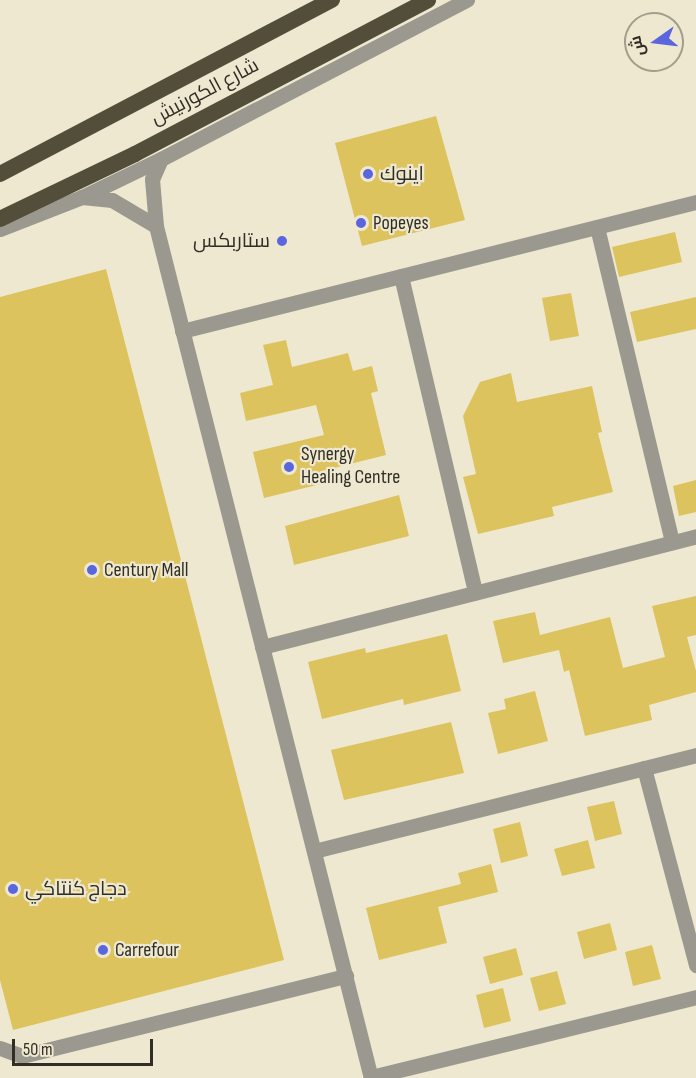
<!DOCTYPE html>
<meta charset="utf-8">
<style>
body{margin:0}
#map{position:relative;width:696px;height:1078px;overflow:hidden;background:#eee8d0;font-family:"Sofia Sans Condensed",Cairo,sans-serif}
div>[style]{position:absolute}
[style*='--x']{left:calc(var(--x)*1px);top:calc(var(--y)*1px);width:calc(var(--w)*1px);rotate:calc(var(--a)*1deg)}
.building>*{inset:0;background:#ddc35d}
.minor>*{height:15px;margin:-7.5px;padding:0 7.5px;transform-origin:7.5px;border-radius:7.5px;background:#9b998f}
.tertiary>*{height:15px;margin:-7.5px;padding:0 7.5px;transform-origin:7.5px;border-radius:7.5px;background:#9b998f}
.trunk>*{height:16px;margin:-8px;padding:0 8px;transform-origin:8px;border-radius:8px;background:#524e3a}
.dots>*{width:16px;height:16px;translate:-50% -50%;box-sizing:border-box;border:3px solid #eee8d0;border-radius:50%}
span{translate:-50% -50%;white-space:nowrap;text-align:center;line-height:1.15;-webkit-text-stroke:4.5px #eee8d0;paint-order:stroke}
.street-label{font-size:20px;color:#302e25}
.poi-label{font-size:20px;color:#302e25}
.left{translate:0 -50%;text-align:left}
.right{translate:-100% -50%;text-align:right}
.north{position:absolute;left:624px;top:12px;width:60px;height:60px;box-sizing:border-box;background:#eee8d0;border:2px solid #a29e8c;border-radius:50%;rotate:256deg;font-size:16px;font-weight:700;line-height:24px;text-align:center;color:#302e25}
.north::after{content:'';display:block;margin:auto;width:21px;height:27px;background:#5a66dd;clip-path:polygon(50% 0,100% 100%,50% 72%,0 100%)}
.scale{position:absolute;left:12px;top:1039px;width:141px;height:27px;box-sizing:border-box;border:3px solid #302e25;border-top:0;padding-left:8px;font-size:18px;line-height:21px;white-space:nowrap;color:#302e25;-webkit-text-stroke:4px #eee8d0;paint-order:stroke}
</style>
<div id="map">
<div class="building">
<div style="clip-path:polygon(436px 116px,465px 220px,362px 246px,335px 143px)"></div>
<div style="clip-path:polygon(675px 232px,682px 262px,619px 277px,612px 247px)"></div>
<div style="clip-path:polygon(106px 269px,284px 960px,13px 1030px,0 980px,0 297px)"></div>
<div style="clip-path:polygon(571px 293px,579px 336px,550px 341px,542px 298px)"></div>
<div style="clip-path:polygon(696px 297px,696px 329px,637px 342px,630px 312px)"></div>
<div style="clip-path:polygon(286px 340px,292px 367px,348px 353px,353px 371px,372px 366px,378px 391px,371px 393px,386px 455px,322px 471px,325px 483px,264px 498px,253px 452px,324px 435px,316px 405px,246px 421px,240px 393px,273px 385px,263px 345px)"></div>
<div style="clip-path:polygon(511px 373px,517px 402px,592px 386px,602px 432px,598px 433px,613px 492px,552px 507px,554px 516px,478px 534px,463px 477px,476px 474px,463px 416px,480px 382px)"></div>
<div style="clip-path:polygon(696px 480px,696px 512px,679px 516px,673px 486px)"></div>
<div style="clip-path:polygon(399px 495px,409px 536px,294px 565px,285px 526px)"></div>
<div style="clip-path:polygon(696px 596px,696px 635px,687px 637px,696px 671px,696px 692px,649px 705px,652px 720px,585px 736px,569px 670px,564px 672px,559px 650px,503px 663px,493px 621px,535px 612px,540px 635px,610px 617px,623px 668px,665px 657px,652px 606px)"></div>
<div style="clip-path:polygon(447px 634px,461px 691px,404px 705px,403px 699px,322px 719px,308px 662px,365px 648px,366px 653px)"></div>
<div style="clip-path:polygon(535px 691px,548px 741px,498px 754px,488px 713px,506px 709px,504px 699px)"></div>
<div style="clip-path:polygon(451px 722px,464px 773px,344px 800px,331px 750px)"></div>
<div style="clip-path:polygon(614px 801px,622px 834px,595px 841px,587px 807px)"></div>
<div style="clip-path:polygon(520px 822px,528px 856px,501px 863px,493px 829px)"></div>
<div style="clip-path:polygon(588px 840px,595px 868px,562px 876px,554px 849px)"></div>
<div style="clip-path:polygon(491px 864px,498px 892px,438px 907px,447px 943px,379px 960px,366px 908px,461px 884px,458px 873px)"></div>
<div style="clip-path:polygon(610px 923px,617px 950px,584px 959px,577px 932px)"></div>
<div style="clip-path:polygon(652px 945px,661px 979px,633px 986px,625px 952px)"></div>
<div style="clip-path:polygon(516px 948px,523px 975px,490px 984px,483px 957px)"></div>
<div style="clip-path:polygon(557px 971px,566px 1004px,539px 1011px,530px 978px)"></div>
<div style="clip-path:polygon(503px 988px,511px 1021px,484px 1028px,476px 995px)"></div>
</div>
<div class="minor">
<div style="--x:597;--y:227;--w:324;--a:76.6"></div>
<div style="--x:0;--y:229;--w:88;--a:-21.3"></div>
<div style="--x:82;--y:197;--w:88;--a:-25.7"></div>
<div style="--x:161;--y:159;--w:345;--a:-27.5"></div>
<div style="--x:401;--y:276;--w:325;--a:76.8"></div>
<div style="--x:182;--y:331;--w:530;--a:-14.09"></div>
<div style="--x:262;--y:647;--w:448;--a:-14.3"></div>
<div style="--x:644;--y:768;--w:204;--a:75.2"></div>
<div style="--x:314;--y:851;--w:394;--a:-14.1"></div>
<div style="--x:0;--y:1048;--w:23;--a:20"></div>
<div style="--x:22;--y:1056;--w:334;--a:-13.9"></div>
<div style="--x:371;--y:1077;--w:335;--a:-13.8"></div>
</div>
<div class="tertiary">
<div style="--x:161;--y:159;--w:22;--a:114"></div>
<div style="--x:152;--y:179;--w:47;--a:85.1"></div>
<div style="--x:156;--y:226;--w:879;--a:75.84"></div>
<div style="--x:82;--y:197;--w:30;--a:6"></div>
<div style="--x:112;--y:200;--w:51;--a:30.6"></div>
</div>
<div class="trunk">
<div style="--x:0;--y:174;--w:375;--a:-27.7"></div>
<div style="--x:0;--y:219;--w:150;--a:-25.7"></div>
<div style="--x:135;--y:154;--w:331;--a:-27.7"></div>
</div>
<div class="dots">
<div style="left:368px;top:174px;background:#5a66dd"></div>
<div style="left:361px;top:223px;background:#5a66dd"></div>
<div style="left:282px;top:241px;background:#5a66dd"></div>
<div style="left:289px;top:467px;background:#5a66dd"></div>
<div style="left:92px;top:570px;background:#5a66dd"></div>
<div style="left:13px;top:889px;background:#5a66dd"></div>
<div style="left:103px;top:950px;background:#5a66dd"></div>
</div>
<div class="street-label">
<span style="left:205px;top:92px;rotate:-28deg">شارع الكورنيش</span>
</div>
<div class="poi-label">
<span class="left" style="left:380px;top:174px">اينوك</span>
<span class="left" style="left:373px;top:223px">Popeyes</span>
<span class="right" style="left:270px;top:241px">ستاربكس</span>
<span class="left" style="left:301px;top:466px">Synergy<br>Healing Centre</span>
<span class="left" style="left:104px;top:570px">Century Mall</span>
<span class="left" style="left:25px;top:889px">دجاج كنتاكي</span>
<span class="left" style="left:115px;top:950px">Carrefour</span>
</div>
<div class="north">ش</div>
<div class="scale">50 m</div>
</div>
